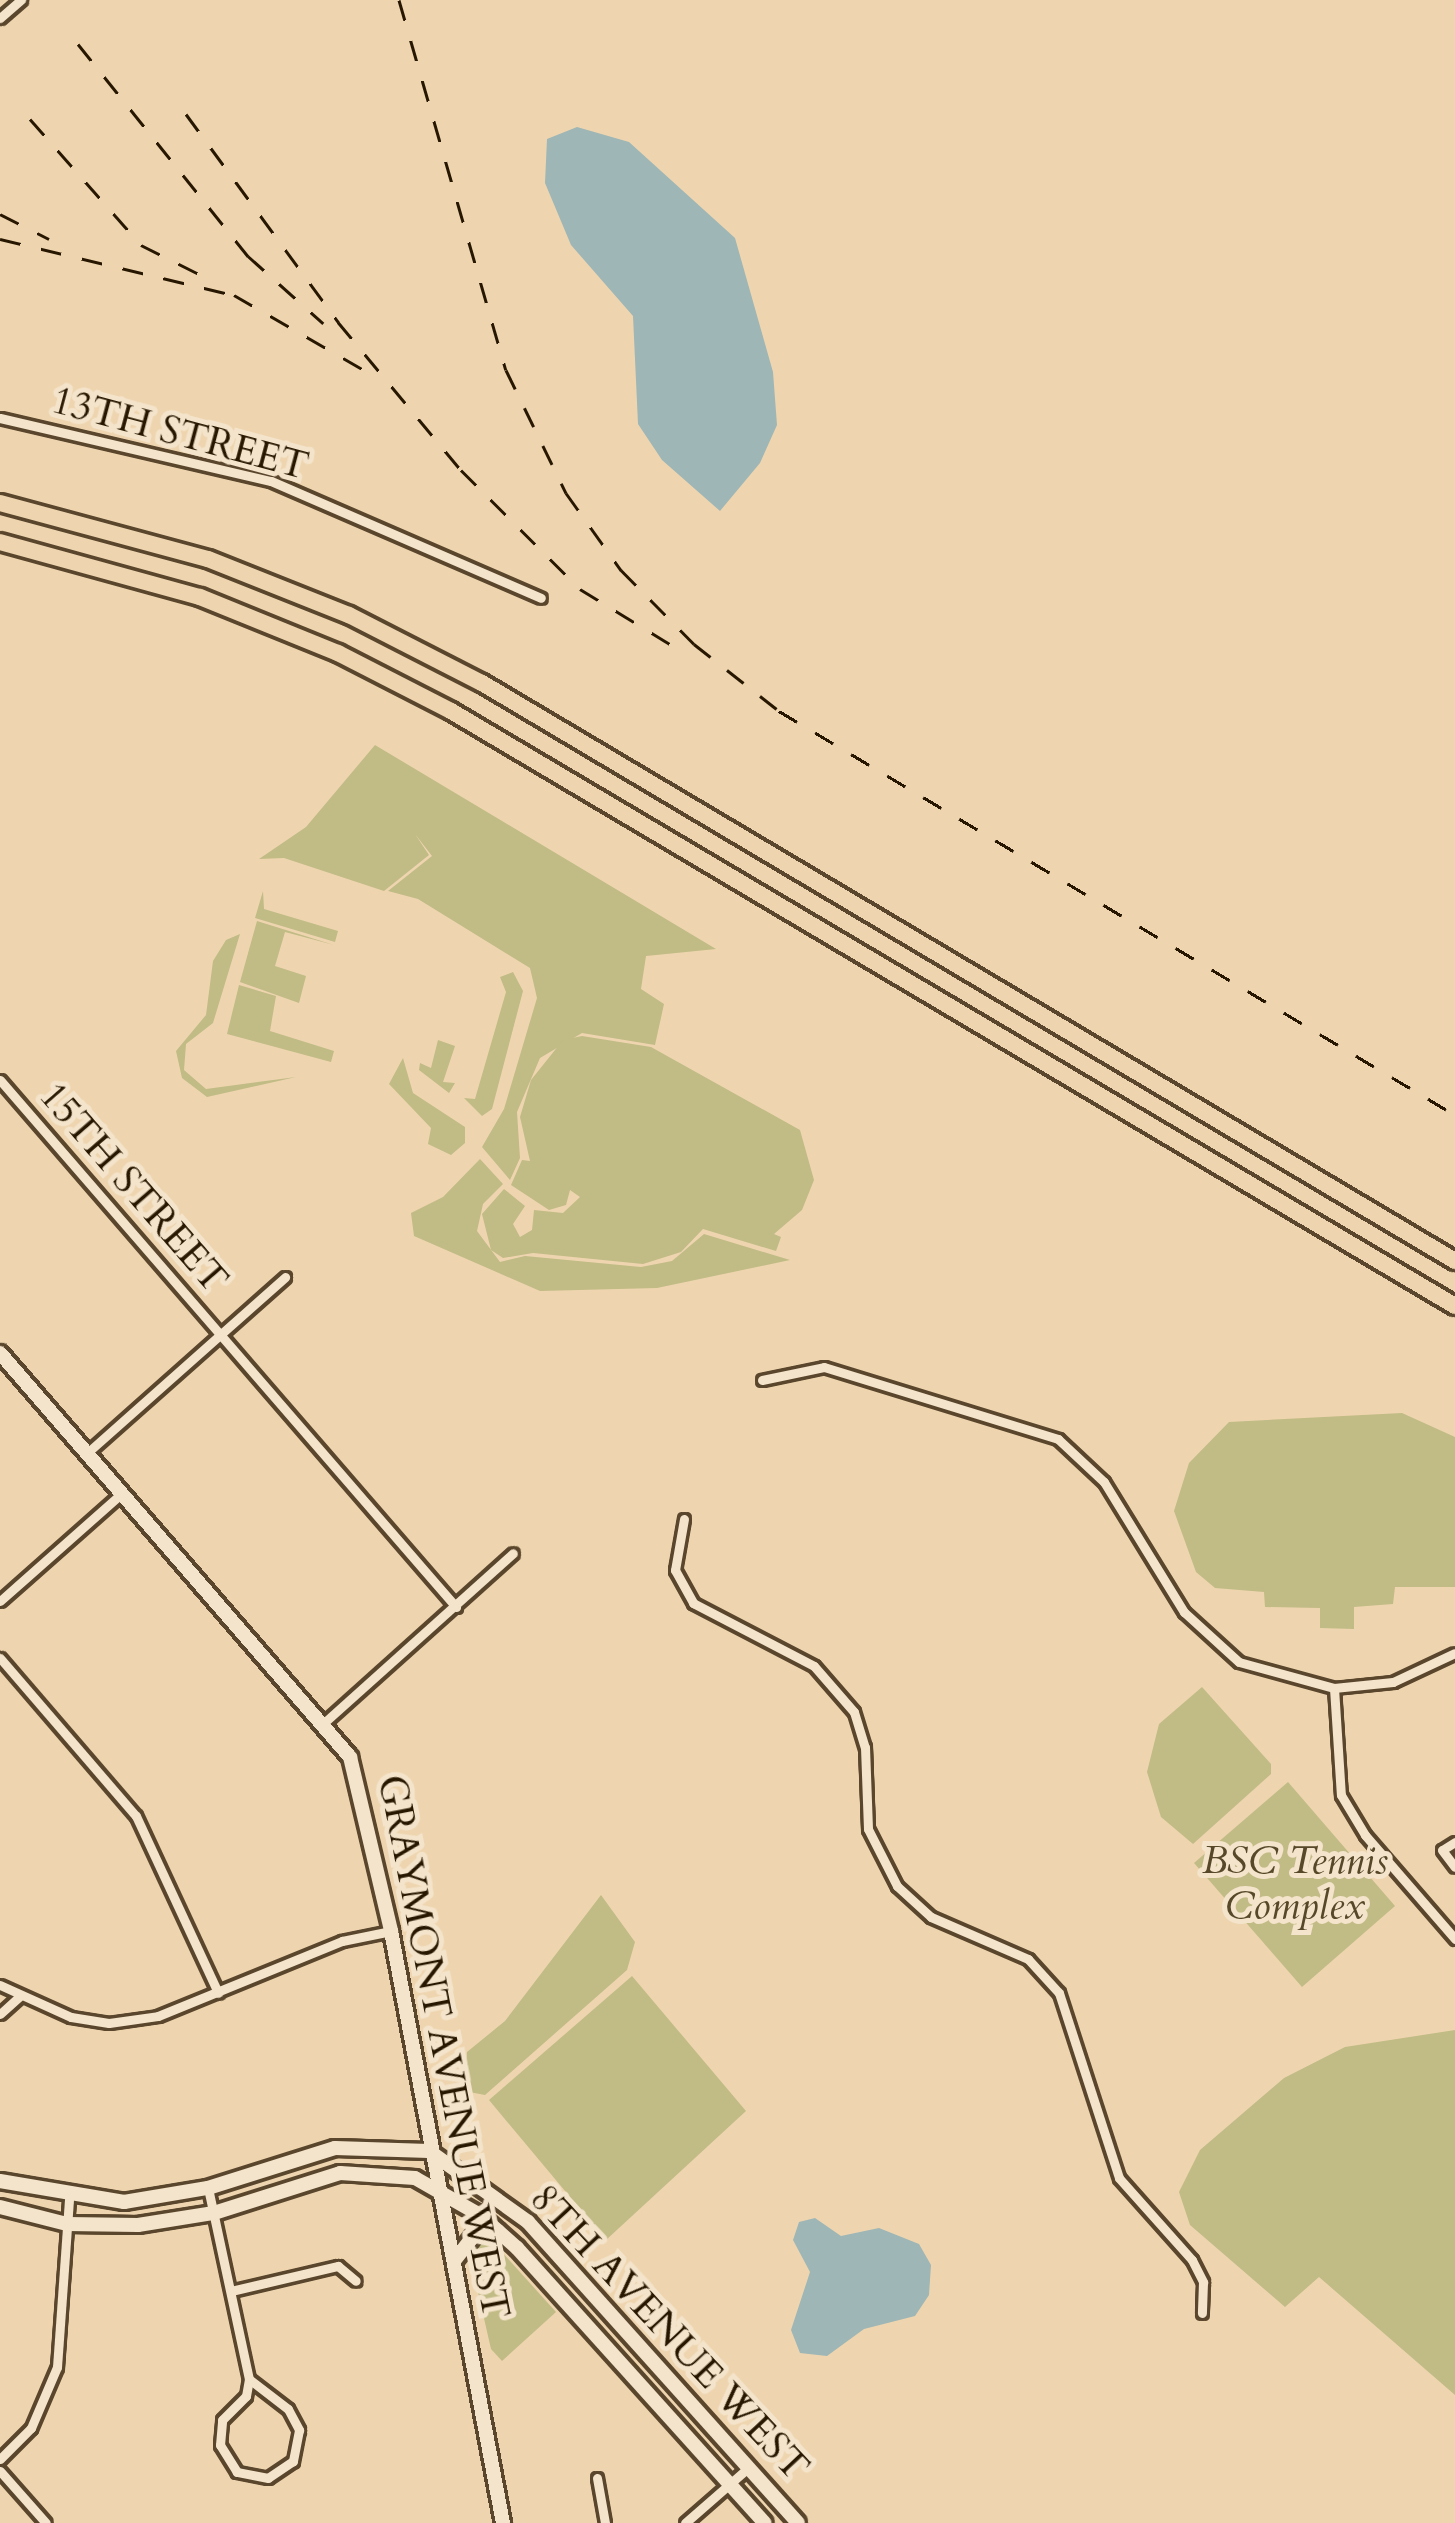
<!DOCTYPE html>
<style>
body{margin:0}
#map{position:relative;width:1455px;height:2523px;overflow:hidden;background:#eed5af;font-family:Cardo,serif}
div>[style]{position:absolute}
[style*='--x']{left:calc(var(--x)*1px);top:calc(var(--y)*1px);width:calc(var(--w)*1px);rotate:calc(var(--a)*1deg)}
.green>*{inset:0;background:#c1bb85}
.water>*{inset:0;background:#9eb6b5}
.roads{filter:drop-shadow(3px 0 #5a462c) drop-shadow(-3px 0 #5a462c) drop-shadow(0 3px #5a462c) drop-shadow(0 -3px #5a462c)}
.street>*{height:9px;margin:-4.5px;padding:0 4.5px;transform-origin:4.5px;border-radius:4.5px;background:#f4e4cb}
.secondary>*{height:14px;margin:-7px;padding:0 7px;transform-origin:7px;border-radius:7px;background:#f4e4cb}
.highway>*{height:16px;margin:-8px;padding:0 8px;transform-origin:8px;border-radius:8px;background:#eed5af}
.rail>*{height:3px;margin-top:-1.5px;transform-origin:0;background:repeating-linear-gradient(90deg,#281700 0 21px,transparent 0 42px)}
span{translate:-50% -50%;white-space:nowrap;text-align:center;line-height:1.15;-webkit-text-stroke:10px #f4e4cb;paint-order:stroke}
.street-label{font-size:39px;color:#281700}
.park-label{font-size:39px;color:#564828;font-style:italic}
</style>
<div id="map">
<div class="green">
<div style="clip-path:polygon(375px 745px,716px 949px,646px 956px,641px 989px,664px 1004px,655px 1045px,582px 1033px,540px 1058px,517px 1112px,520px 1158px,510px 1180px,482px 1147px,504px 1109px,537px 998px,530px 968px,418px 899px,388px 891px,432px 856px,415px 834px,429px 855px,384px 891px,284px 858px,259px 859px,306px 827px)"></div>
<div style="clip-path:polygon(263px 891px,264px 909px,338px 931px,335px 942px,255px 918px)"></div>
<div style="clip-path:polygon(257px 921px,334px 945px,285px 932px,275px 966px,306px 976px,299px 1003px,240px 982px)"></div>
<div style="clip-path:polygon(240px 934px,213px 1023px,186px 1044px,184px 1070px,206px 1089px,296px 1077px,207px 1097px,182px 1078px,176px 1051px,206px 1015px,213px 961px,226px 940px)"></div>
<div style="clip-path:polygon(513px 972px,523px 991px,492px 1109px,482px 1116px,464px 1098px,475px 1099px,506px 992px,500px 977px)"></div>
<div style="clip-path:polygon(239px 985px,276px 996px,270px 1031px,334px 1051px,331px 1062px,227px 1034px)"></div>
<div style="clip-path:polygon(582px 1036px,651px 1047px,800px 1130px,814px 1180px,802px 1210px,774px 1234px,781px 1237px,776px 1251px,703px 1229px,681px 1252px,643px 1264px,533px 1253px,503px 1258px,491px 1250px,482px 1214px,504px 1189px,525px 1206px,513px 1224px,520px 1237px,532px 1230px,534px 1210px,563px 1213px,580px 1197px,570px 1190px,566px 1205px,549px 1210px,511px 1185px,522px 1160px,530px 1161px,520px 1117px,531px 1080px,563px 1040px)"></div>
<div style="clip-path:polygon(438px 1040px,455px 1046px,443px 1082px,455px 1083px,449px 1093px,419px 1070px,420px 1063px,431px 1068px)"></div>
<div style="clip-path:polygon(403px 1058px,413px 1093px,465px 1127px,465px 1143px,451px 1155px,428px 1144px,431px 1128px,389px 1084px)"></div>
<div style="clip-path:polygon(480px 1159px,503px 1184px,483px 1204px,477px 1231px,500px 1262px,525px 1256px,641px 1267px,672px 1261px,704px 1234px,790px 1260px,657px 1288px,540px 1291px,414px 1236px,411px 1213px,443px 1197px)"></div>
<div style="clip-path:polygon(1402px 1413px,1455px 1437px,1455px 1587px,1395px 1587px,1393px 1604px,1354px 1607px,1354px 1629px,1320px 1628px,1320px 1608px,1265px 1607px,1264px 1592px,1215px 1588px,1196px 1572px,1174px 1511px,1189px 1463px,1229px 1422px)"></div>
<div style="clip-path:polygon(1202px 1687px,1271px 1764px,1271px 1774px,1193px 1844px,1161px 1817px,1147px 1772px,1159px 1724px)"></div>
<div style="clip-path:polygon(1288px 1782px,1395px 1906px,1302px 1987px,1194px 1863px)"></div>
<div style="clip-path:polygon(601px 1895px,635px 1942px,627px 1970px,485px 2095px,464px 2091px,467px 2052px,505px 2021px)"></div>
<div style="clip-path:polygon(632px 1976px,746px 2111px,606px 2240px,489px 2100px)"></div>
<div style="clip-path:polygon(1455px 2030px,1455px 2395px,1319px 2277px,1285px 2307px,1190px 2225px,1179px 2192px,1200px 2150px,1284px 2078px,1345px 2047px)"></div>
<div style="clip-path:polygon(491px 2240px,556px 2312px,502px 2361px,491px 2349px,470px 2257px,475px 2244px)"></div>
</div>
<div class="water">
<div style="clip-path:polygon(577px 127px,629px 142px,735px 238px,773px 372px,777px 425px,760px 463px,720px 511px,662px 460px,638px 424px,633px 316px,571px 245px,545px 183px,547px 139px)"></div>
<div style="clip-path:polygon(815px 2218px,841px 2236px,879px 2228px,919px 2244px,931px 2265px,929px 2295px,915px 2316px,864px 2329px,827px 2356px,800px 2353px,791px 2330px,810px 2272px,793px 2240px,799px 2222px)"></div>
</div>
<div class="roads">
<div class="street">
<div style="--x:0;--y:18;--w:28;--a:-41"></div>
<div style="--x:0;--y:418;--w:278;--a:13.1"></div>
<div style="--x:271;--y:481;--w:294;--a:23.4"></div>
<div style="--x:0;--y:1080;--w:697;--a:49.13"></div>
<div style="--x:762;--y:1380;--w:63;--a:-11.8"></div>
<div style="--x:824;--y:1367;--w:245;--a:17.1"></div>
<div style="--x:1058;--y:1439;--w:63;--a:43.1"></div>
<div style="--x:1104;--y:1482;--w:153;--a:58.4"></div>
<div style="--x:1184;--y:1612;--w:74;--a:42.3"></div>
<div style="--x:1239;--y:1662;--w:98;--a:15.3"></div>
<div style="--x:1334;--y:1688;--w:59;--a:-5.8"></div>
<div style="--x:1393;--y:1682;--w:68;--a:-25.1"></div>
<div style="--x:87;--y:1453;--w:265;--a:-41.6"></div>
<div style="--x:684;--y:1519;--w:52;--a:100"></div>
<div style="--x:675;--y:1570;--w:38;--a:61"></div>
<div style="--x:693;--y:1603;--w:136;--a:27.5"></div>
<div style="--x:814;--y:1666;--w:61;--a:49"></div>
<div style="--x:854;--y:1712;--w:37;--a:73"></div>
<div style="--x:865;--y:1747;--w:82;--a:87.9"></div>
<div style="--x:868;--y:1829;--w:64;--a:63"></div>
<div style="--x:897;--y:1886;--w:46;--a:42.4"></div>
<div style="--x:931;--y:1917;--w:106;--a:23.4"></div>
<div style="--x:1028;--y:1959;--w:46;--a:47.6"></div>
<div style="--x:1059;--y:1993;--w:194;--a:72"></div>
<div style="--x:1119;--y:2178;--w:110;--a:48.3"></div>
<div style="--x:1192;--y:2260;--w:25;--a:63"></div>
<div style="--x:1203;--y:2282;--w:31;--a:92"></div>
<div style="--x:0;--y:1601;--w:162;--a:-41.5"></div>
<div style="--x:0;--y:1658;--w:208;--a:49.3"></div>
<div style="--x:136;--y:1816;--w:195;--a:65.1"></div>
<div style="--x:1334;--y:1688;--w:107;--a:86.3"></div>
<div style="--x:1341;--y:1795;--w:47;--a:59"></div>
<div style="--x:1365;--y:1835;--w:138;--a:49.1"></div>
<div style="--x:326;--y:1721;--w:251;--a:-41.9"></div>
<div style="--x:1455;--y:1842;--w:15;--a:148"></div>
<div style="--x:1442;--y:1850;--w:21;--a:53"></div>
<div style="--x:0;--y:1985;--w:78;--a:24.3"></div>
<div style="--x:71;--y:2017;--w:38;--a:9"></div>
<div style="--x:109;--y:2023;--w:49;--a:-8.1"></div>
<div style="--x:158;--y:2016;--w:199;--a:-22.2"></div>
<div style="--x:342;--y:1941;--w:50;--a:-11.5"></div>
<div style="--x:0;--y:2014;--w:27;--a:-42"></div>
<div style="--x:208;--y:2188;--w:195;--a:77.9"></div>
<div style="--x:231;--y:2291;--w:110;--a:-13.2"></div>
<div style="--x:338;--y:2266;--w:23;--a:40"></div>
<div style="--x:249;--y:2379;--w:49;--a:37.6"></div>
<div style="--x:288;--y:2409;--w:24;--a:62"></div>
<div style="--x:299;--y:2430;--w:32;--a:101"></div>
<div style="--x:293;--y:2461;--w:30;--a:146"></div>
<div style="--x:268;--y:2478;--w:32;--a:-169"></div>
<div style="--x:237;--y:2472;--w:32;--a:-122"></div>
<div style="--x:220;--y:2445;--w:25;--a:-85"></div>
<div style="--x:222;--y:2420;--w:34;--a:-45"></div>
<div style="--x:246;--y:2396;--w:17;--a:-80"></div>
<div style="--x:0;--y:2459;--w:44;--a:-45"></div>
<div style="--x:31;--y:2428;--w:66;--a:-66.9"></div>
<div style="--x:57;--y:2367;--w:169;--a:-85.9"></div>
<div style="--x:0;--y:2471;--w:69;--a:48.5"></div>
<div style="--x:597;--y:2478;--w:46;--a:79.9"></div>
<div style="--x:685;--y:2523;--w:85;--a:-41.2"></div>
</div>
<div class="secondary">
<div style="--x:0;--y:1353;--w:535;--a:49.1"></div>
<div style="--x:350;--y:1757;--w:179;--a:76.7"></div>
<div style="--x:391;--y:1931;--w:603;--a:79.29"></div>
<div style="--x:0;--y:2181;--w:126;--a:9.6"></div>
<div style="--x:124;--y:2202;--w:85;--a:-9.5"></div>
<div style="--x:208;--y:2188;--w:133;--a:-17.5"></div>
<div style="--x:335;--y:2148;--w:94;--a:1.8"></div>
<div style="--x:429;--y:2151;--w:122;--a:35.6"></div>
<div style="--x:528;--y:2222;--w:404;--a:48.1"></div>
<div style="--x:0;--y:2207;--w:69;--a:14.2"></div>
<div style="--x:67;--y:2224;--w:71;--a:0.8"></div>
<div style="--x:138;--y:2225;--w:77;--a:-9"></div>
<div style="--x:214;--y:2213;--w:132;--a:-17.6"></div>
<div style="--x:340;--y:2173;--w:75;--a:3.8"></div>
<div style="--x:415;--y:2178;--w:75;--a:29.6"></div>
<div style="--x:480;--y:2215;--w:50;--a:41.7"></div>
<div style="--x:517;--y:2248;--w:370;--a:48"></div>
<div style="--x:454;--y:2261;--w:37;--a:-52"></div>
<div style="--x:477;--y:2232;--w:21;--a:-3"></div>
</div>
<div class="highway">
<div style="--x:0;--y:503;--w:215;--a:15.1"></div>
<div style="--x:208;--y:559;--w:152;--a:21.7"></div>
<div style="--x:349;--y:615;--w:149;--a:27.1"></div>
<div style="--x:482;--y:683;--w:1132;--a:30.71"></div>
<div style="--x:0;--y:542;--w:207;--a:15.4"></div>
<div style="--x:200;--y:597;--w:149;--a:22.1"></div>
<div style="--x:338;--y:653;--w:127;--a:27.2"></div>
<div style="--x:451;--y:711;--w:1167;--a:30.65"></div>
</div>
</div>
<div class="rail">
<div style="--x:399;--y:0;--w:385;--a:73.9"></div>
<div style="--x:506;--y:370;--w:137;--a:64"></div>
<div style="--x:566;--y:493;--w:95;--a:54.5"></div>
<div style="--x:621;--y:570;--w:104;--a:45.4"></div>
<div style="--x:694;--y:644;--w:108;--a:38.2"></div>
<div style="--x:779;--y:711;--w:788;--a:30.86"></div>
<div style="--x:78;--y:44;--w:272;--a:51.3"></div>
<div style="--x:248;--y:256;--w:101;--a:41.8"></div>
<div style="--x:186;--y:114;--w:258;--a:53.8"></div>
<div style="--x:338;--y:322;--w:192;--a:50.3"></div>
<div style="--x:461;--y:470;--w:168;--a:45"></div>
<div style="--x:580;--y:589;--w:124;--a:31.5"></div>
<div style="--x:30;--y:119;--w:168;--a:48.6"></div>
<div style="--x:141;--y:245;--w:67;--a:26.6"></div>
<div style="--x:0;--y:214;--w:55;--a:27"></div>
<div style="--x:0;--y:239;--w:241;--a:13.5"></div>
<div style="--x:234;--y:295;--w:150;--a:30"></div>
</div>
<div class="street-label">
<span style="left:180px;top:434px;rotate:15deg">13TH STREET</span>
<span style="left:133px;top:1188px;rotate:49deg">15TH STREET</span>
<span style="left:443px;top:2047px;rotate:79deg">GRAYMONT AVENUE WEST</span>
<span style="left:669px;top:2333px;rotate:47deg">8TH AVENUE WEST</span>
</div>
<div class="park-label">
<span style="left:1295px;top:1884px">BSC Tennis<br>Complex</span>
</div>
</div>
